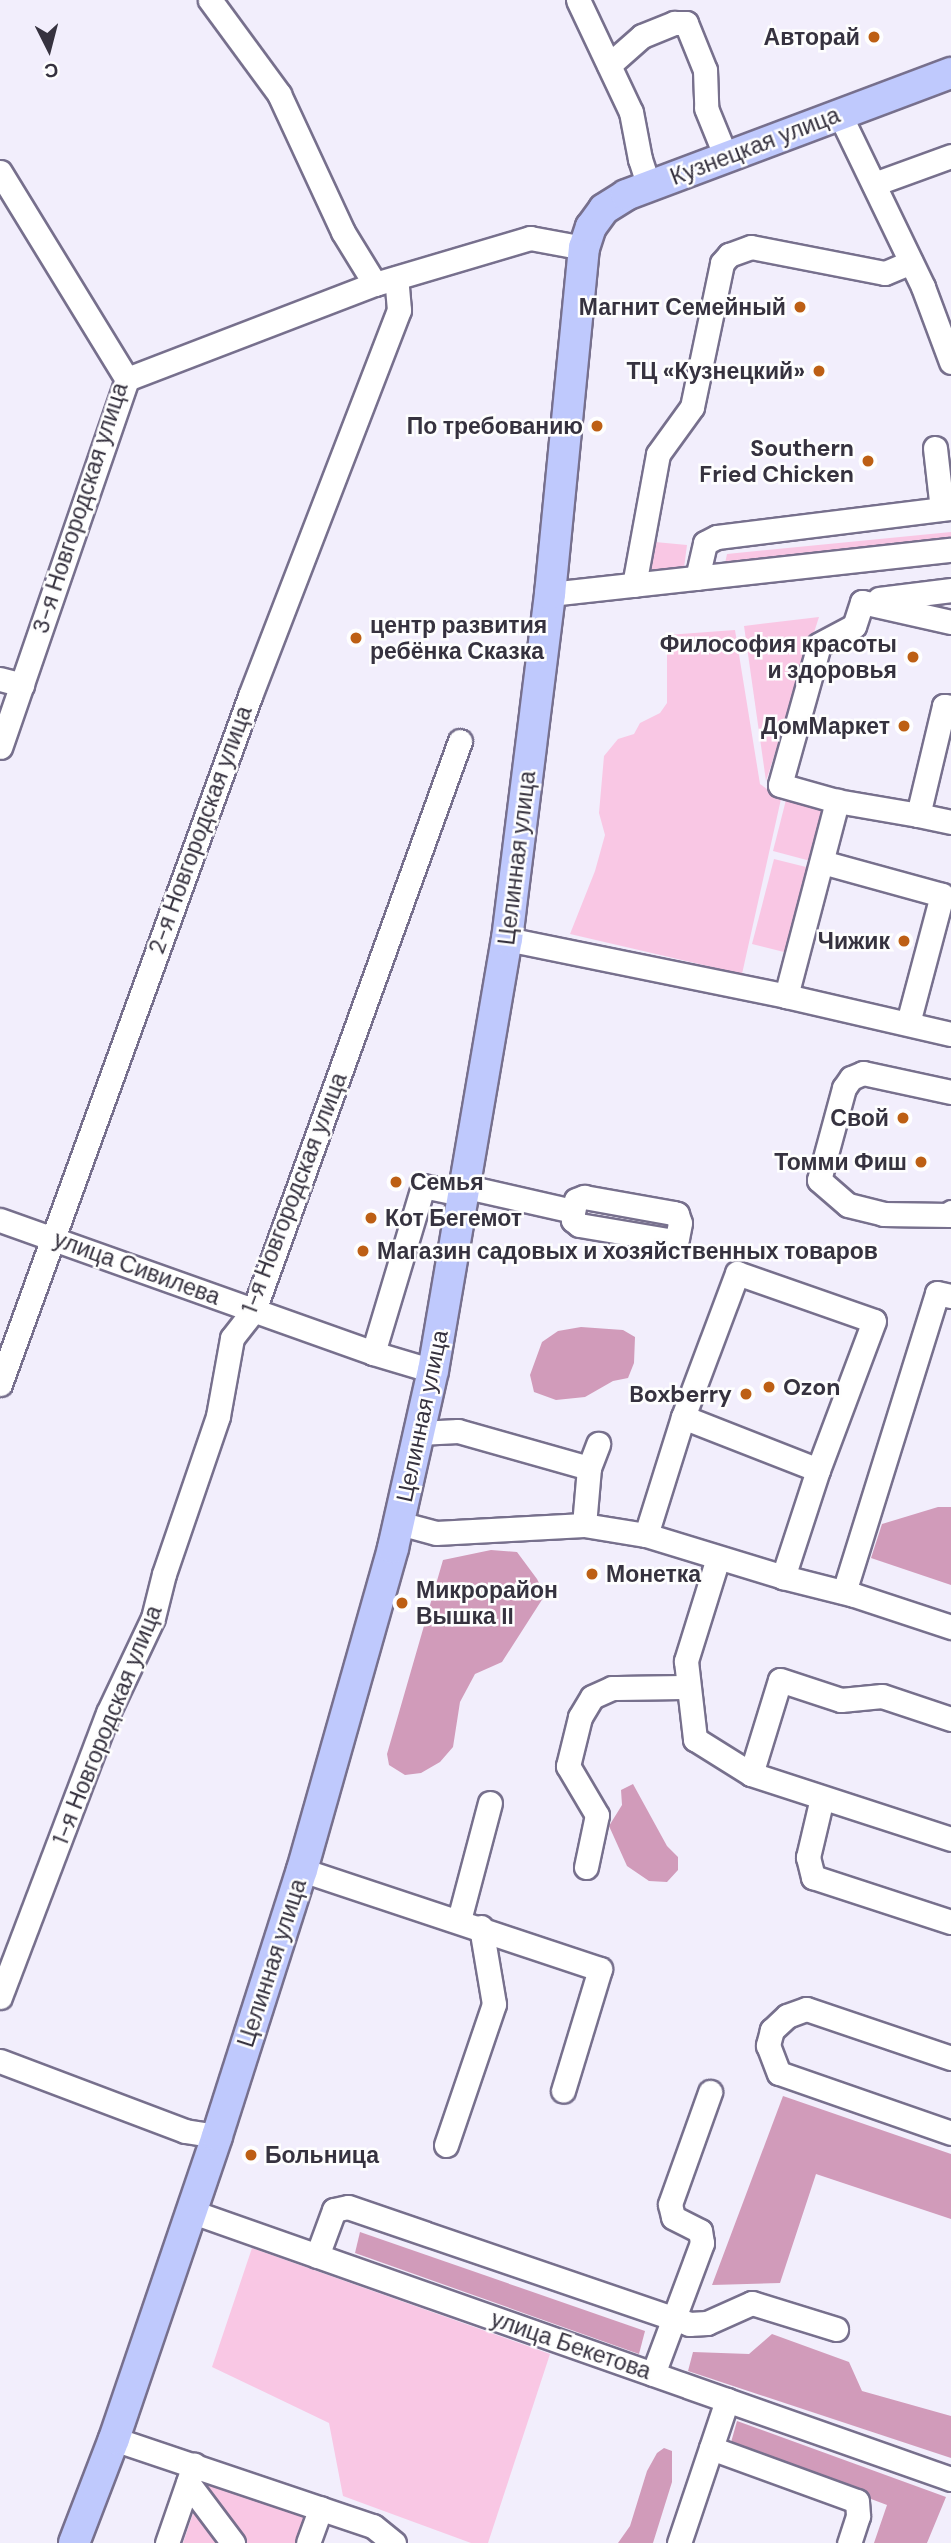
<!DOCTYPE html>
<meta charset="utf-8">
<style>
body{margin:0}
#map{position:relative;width:951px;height:2543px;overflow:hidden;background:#f2eefc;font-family:"DM Sans",sans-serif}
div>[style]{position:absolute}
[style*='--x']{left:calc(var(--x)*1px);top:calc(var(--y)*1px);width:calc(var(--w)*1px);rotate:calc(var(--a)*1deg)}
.green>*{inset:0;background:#f9c7e4}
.forest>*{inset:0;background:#d19bba}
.roads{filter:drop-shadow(2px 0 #77708d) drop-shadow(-2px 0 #77708d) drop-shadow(0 2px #77708d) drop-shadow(0 -2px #77708d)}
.minor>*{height:23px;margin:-11.5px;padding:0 11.5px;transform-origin:11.5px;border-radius:11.5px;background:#fff}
.major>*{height:30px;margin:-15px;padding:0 15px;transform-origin:15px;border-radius:15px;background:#bfc9fd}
.dots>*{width:19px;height:19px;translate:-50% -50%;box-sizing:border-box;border:4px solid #fefefe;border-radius:50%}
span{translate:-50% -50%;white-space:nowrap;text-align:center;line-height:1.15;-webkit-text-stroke:5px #fefefe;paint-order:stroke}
.poi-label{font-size:23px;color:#36323f;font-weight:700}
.right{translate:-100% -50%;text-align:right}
.left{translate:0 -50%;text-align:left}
.street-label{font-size:23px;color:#36323f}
.north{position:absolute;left:14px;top:14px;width:70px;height:70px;-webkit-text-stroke:5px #fefefe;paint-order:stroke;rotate:174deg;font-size:19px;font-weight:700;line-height:28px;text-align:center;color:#36323f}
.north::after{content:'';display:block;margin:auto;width:24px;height:32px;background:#36323f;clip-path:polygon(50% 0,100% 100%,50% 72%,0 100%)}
</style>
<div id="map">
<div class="green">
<div style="clip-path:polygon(951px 532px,951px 545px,724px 568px,727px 554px)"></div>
<div style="clip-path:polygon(655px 542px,687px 545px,684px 568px,650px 570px)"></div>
<div style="clip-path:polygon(819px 617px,766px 781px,744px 626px)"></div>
<div style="clip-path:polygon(735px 630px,760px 784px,781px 799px,742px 974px,570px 934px,595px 871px,605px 835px,599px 813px,604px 756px,618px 739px,634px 734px,640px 723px,660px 713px,667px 703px,667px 635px)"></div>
<div style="clip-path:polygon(788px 792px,833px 803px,818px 863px,773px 851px)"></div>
<div style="clip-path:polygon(774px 859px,814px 869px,792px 954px,752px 944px)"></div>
<div style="clip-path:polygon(252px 2248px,550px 2354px,488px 2543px,471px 2543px,343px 2496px,329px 2423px,212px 2367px)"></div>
<div style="clip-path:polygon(206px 2475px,303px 2509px,308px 2523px,298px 2543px,183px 2543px)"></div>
</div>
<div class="forest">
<div style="clip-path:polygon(581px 1327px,623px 1330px,635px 1337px,634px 1363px,628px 1378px,613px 1381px,585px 1397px,556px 1400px,534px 1392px,530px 1375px,542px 1342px,558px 1331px)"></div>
<div style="clip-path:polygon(938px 1507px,951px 1507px,951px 1585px,871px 1558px,882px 1524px)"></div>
<div style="clip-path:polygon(491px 1550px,517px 1552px,537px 1579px,545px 1595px,502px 1662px,475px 1674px,460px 1702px,453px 1747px,440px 1762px,421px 1773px,405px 1775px,389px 1765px,387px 1754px,443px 1560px)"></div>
<div style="clip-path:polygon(633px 1784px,667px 1846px,678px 1857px,678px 1870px,667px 1882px,649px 1881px,627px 1866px,609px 1826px,622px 1805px,621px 1790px)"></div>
<div style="clip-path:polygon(783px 2096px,951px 2154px,951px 2219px,816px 2174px,780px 2283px,712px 2285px)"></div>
<div style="clip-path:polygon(360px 2232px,645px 2331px,639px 2354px,355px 2253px)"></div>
<div style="clip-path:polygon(772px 2334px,849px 2362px,862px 2391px,951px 2416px,951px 2458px,688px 2371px,693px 2352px,749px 2354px)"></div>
<div style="clip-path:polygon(737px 2421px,946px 2497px,927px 2543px,874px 2543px,887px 2505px,730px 2446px)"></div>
<div style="clip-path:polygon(664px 2448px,672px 2451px,672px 2482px,653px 2543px,618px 2543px,630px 2526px,647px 2471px,657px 2453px)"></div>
</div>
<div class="roads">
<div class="minor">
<div style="--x:210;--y:0;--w:117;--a:53.7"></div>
<div style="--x:279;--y:94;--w:152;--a:65.1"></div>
<div style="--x:343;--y:232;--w:61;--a:58.4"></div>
<div style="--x:578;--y:0;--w:124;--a:64.7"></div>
<div style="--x:631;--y:112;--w:48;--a:79.2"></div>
<div style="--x:640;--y:159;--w:28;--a:72"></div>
<div style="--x:609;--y:65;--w:44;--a:-41.3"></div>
<div style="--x:642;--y:36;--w:35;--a:-22"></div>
<div style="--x:674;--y:23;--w:12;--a:0"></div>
<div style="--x:686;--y:23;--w:51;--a:68"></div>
<div style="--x:705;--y:70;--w:38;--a:88"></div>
<div style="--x:706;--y:108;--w:53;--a:67.8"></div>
<div style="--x:840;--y:115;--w:191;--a:64.2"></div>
<div style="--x:923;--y:287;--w:80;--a:69.5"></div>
<div style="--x:0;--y:172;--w:243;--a:58.5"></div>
<div style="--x:127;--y:379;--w:389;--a:109"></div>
<div style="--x:874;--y:184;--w:82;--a:-20"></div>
<div style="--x:127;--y:379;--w:266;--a:-21"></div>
<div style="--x:375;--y:284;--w:162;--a:-16.5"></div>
<div style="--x:530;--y:238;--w:55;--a:10.5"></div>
<div style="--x:935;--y:448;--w:61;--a:83.5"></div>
<div style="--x:697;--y:578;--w:36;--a:-77"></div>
<div style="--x:705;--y:543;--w:13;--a:-27"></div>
<div style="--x:717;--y:537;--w:236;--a:-7.1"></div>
<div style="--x:634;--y:585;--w:133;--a:-79.6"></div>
<div style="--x:658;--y:454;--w:58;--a:-54.1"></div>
<div style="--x:692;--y:407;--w:147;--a:-78.2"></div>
<div style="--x:722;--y:263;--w:11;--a:-49"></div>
<div style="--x:729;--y:255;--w:23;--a:-20"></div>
<div style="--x:751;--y:247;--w:136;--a:11"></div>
<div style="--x:885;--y:273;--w:28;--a:-23"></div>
<div style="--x:550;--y:594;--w:403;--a:-6.3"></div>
<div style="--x:879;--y:599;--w:73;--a:-7.1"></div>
<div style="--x:862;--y:602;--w:25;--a:108"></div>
<div style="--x:854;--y:626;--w:40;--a:152"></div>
<div style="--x:819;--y:645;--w:145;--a:105.6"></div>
<div style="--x:780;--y:785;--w:59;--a:15.7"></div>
<div style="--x:837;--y:801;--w:82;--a:9.8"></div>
<div style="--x:918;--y:815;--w:112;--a:-76.6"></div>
<div style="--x:944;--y:706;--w:7;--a:8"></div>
<div style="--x:862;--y:602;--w:91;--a:12.7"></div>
<div style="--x:0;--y:679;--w:23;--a:15"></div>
<div style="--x:918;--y:815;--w:34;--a:12"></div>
<div style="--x:822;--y:862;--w:124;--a:15.4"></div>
<div style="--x:942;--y:895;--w:132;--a:104.9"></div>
<div style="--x:507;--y:939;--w:285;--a:11.5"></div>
<div style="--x:786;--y:996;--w:169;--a:13"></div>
<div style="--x:786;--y:996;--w:202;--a:-75.3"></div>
<div style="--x:951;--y:1092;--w:90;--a:-167.8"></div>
<div style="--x:863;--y:1073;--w:13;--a:157"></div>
<div style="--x:851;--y:1078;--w:12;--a:125"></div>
<div style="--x:844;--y:1088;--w:95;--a:105.2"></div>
<div style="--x:819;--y:1180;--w:38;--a:41"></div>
<div style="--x:848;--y:1205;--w:36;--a:14"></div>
<div style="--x:883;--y:1214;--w:67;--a:0.9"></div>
<div style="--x:950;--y:1215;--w:3;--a:-72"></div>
<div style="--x:467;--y:1187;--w:109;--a:12.8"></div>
<div style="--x:573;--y:1211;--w:11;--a:-75"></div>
<div style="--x:576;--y:1200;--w:9;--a:-21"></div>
<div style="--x:584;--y:1197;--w:90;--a:10.2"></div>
<div style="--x:673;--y:1213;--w:4;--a:14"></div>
<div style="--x:677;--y:1214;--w:9;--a:72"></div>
<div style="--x:680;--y:1223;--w:15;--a:101"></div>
<div style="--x:677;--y:1238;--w:9;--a:167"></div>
<div style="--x:668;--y:1240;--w:90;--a:-170.4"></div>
<div style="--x:579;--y:1225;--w:8;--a:-140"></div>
<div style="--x:573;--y:1220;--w:9;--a:-90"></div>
<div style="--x:0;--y:1220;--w:396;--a:19.6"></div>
<div style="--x:373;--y:1353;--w:63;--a:16.7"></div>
<div style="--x:373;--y:1353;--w:174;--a:-73.3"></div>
<div style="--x:423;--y:1186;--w:44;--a:11.8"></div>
<div style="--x:0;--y:1384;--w:732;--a:-70.03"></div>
<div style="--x:250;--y:696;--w:414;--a:-68.9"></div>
<div style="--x:399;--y:310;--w:32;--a:-95"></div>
<div style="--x:683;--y:1417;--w:145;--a:21.4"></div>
<div style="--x:818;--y:1470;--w:113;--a:108.1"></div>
<div style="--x:419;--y:1433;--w:39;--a:-3"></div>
<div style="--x:458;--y:1431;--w:136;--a:15.8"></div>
<div style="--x:399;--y:1523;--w:38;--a:15"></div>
<div style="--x:436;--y:1533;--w:148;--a:-3.1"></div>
<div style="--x:584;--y:1525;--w:63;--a:9.2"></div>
<div style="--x:646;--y:1535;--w:143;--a:17"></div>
<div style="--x:783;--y:1577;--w:73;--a:14.2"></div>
<div style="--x:854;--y:1595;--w:102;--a:18.3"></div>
<div style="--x:584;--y:1525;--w:57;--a:-85"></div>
<div style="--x:589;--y:1468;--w:26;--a:-69"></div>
<div style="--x:646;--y:1535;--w:124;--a:-72.6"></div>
<div style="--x:683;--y:1417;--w:154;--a:-69.4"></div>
<div style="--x:737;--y:1273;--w:145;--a:19.3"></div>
<div style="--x:874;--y:1321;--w:159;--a:110.6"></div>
<div style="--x:718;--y:1558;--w:108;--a:107.3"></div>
<div style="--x:686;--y:1661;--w:79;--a:83.4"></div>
<div style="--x:695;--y:1739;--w:66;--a:32"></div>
<div style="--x:751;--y:1774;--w:210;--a:18"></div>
<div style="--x:844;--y:1592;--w:313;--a:-72.7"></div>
<div style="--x:937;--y:1293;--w:14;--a:12"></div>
<div style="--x:751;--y:1774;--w:98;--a:-72.9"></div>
<div style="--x:780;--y:1680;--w:64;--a:18.2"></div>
<div style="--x:841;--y:1700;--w:41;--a:-5.6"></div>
<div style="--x:882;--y:1696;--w:73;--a:18.4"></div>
<div style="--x:822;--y:1798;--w:61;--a:103.3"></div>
<div style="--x:808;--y:1857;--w:21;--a:76"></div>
<div style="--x:813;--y:1877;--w:145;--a:18.1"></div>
<div style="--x:586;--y:1867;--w:53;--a:-78.1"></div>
<div style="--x:597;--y:1815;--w:57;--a:-120.6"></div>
<div style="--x:568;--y:1766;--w:50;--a:-76.2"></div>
<div style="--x:580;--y:1717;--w:23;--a:-59"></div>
<div style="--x:592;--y:1697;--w:22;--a:-24"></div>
<div style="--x:612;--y:1688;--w:76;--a:-0.8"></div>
<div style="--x:302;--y:1870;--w:314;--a:18.4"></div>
<div style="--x:600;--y:1969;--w:127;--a:106.9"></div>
<div style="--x:459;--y:1920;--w:121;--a:-75.2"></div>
<div style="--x:0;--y:1997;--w:304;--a:-69.2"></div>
<div style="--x:108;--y:1713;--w:105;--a:-64.7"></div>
<div style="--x:153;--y:1618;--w:45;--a:-76"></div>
<div style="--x:164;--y:1574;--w:167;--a:-71.1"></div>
<div style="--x:218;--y:1416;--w:79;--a:-79.8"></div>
<div style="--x:232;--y:1338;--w:36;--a:-52"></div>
<div style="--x:254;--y:1310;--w:605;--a:-70.1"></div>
<div style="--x:951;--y:2058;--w:153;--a:-161.3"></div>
<div style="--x:806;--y:2009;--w:20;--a:160"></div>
<div style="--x:787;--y:2016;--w:21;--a:137"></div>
<div style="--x:772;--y:2030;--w:16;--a:105"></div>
<div style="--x:768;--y:2045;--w:30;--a:69"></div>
<div style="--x:779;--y:2073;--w:182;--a:19.2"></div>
<div style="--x:0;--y:2061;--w:198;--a:20.7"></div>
<div style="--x:185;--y:2131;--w:32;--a:9"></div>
<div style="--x:446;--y:2145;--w:149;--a:-71.2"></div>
<div style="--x:494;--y:2004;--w:78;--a:-99.6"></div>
<div style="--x:190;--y:2211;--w:807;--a:19.4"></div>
<div style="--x:317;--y:2256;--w:49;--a:-69.7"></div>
<div style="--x:334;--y:2210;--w:14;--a:-12"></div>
<div style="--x:348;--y:2207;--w:361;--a:18.9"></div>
<div style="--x:689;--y:2324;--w:18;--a:-3"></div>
<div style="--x:707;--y:2323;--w:49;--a:-24"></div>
<div style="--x:752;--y:2303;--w:88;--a:17.2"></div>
<div style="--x:653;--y:2374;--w:140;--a:-69.5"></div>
<div style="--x:702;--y:2243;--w:12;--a:-99"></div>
<div style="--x:700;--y:2231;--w:30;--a:-153"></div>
<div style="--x:673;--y:2217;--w:13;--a:-103"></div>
<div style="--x:670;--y:2204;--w:119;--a:-70.3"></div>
<div style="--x:114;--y:2439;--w:273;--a:18.6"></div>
<div style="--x:373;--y:2526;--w:27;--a:39"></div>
<div style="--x:711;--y:2448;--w:155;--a:20"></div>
<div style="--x:857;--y:2501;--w:15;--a:86"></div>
<div style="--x:858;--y:2516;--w:28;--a:108"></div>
<div style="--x:188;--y:2483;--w:75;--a:53.1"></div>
<div style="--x:167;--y:2543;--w:83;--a:-70.9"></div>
<div style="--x:308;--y:2543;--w:37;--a:-70"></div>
<div style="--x:679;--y:2543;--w:151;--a:-71.4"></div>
</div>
<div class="major">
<div style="--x:74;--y:2543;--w:111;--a:-69"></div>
<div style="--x:114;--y:2439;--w:320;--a:-71.2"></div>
<div style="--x:217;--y:2136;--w:279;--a:-72.3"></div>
<div style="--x:302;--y:1870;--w:335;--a:-74.2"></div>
<div style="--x:393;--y:1548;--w:181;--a:-77.3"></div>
<div style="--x:433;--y:1371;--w:438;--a:-80.3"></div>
<div style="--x:507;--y:939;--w:348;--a:-82.9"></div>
<div style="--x:550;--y:594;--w:348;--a:-84.4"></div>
<div style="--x:584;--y:248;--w:22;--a:-72"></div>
<div style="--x:591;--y:227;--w:22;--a:-54"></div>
<div style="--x:604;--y:209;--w:26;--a:-32"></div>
<div style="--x:626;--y:195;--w:347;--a:-20.6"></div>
</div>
</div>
<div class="dots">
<div style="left:874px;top:37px;background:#bd5f14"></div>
<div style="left:800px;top:307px;background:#bd5f14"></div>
<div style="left:819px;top:371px;background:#bd5f14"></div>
<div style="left:597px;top:426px;background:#bd5f14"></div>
<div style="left:868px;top:461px;background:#bd5f14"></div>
<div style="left:356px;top:638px;background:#bd5f14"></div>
<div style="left:913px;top:657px;background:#bd5f14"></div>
<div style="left:904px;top:726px;background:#bd5f14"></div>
<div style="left:904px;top:941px;background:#bd5f14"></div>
<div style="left:903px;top:1118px;background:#bd5f14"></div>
<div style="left:921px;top:1162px;background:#bd5f14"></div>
<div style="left:396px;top:1182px;background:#bd5f14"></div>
<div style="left:371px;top:1218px;background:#bd5f14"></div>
<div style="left:363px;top:1251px;background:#bd5f14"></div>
<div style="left:769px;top:1387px;background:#bd5f14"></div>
<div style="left:746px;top:1394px;background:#bd5f14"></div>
<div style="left:592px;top:1574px;background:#bd5f14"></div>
<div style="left:402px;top:1603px;background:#bd5f14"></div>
<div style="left:251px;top:2155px;background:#bd5f14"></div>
</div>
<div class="poi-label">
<span class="right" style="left:860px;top:37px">Авторай</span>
<span class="right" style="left:786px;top:307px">Магнит Семейный</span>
<span class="right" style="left:805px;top:371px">ТЦ «Кузнецкий»</span>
<span class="right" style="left:583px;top:426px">По требованию</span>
<span class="right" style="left:854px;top:461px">Southern<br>Fried Chicken</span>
<span class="left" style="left:370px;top:638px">центр развития<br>ребёнка Сказка</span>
<span class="right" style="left:897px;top:657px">Философия красоты<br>и здоровья</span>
<span class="right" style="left:890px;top:726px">ДомМаркет</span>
<span class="right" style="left:890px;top:941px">Чижик</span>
<span class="right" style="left:889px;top:1118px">Свой</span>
<span class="right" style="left:907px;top:1162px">Томми Фиш</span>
<span class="left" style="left:410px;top:1182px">Семья</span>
<span class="left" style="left:385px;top:1218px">Кот Бегемот</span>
<span class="left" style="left:377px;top:1251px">Магазин садовых и хозяйственных товаров</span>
<span class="left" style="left:783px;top:1387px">Ozon</span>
<span class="right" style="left:732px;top:1394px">Boxberry</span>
<span class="left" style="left:606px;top:1574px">Монетка</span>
<span class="left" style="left:416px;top:1603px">Микрорайон<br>Вышка II</span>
<span class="left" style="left:265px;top:2155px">Больница</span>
</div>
<div class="street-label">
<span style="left:755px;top:146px;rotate:-21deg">Кузнецкая улица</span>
<span style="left:80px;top:508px;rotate:-72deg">3-я Новгородская улица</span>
<span style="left:200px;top:830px;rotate:-70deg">2-я Новгородская улица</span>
<span style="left:517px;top:858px;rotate:-83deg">Целинная улица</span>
<span style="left:294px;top:1193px;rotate:-69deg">1-я Новгородская улица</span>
<span style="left:137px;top:1268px;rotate:20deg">улица Сивилева</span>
<span style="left:422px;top:1416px;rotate:-78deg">Целинная улица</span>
<span style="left:107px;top:1725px;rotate:-68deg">1-я Новгородская улица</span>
<span style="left:272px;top:1963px;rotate:-72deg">Целинная улица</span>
<span style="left:571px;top:2345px;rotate:19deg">улица Бекетова</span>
</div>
<div class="north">С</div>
</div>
